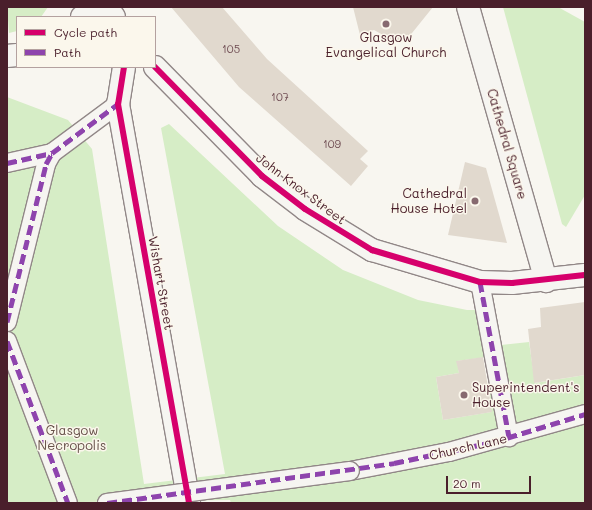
<!DOCTYPE html>
<style>
body{margin:0}
#map{position:relative;width:592px;height:510px;overflow:hidden;background:#f8f6f0;font-family:Mali,sans-serif}
div>[style]{position:absolute}
[style*='--x']{left:calc(var(--x)*1px);top:calc(var(--y)*1px);width:calc(var(--w)*1px);rotate:calc(var(--a)*1deg)}
.green>*{inset:0;background:#d6edc6}
.building>*{inset:0;background:#e1d9ce}
.roads{filter:drop-shadow(1px 0 #918787) drop-shadow(-1px 0 #918787) drop-shadow(0 1px #918787) drop-shadow(0 -1px #918787)}
.pedestrian>*{height:18px;margin:-9px;padding:0 9px;transform-origin:9px;border-radius:9px;background:#f6f5f1}
.minor>*{height:22px;margin:-11px;padding:0 11px;transform-origin:11px;border-radius:11px;background:#f6f5f1}
.tertiary>*{height:22px;margin:-11px;padding:0 11px;transform-origin:11px;border-radius:11px;background:#f6f5f1}
.bridges{filter:drop-shadow(1px 0 #918787) drop-shadow(-1px 0 #918787) drop-shadow(0 1px #918787) drop-shadow(0 -1px #918787)}
.pedestrian-bridge>*{height:18px;margin:-9px;padding:0 9px;transform-origin:9px;border-radius:9px;background:#f6f5f1}
.quiet>*{height:5px;margin-top:-2.5px;transform-origin:0;background:repeating-linear-gradient(90deg,#8e44ad 0 10px,transparent 0 15px)}
.cycleway>*{height:6px;margin:-3px;padding:0 3px;transform-origin:3px;border-radius:3px;background:#d6006c}
.dots>*{width:11px;height:11px;translate:-50% -50%;box-sizing:border-box;border:2px solid #fbf7ec;border-radius:50%}
span{translate:-50% -50%;white-space:nowrap;text-align:center;line-height:1.15;-webkit-text-stroke:3px #fbf7ec;paint-order:stroke}
.number-label{font-size:11px;color:#704e54}
.number-label span{-webkit-text-stroke-width:0}
.poi-label{font-size:13px;color:#4a1f2b}
.right{translate:-100% -50%;text-align:right}
.left{translate:0 -50%;text-align:left}
.street-label{font-size:13px;color:#4a1f2b}
.park-label{font-size:13px;color:#665149}
.frame{position:absolute;inset:0;border:8px solid #4a1f2b;pointer-events:none}
.legend{position:absolute;left:16px;top:16px;width:140px;height:52px;box-sizing:border-box;background:#fbf7ec;border:1px solid #b4a19f;margin:0;padding:5px 7px;list-style:none;font-size:12px;color:#4a1f2b}
.legend li{display:flex;align-items:center;gap:8px;height:20px}
.legend b{width:20px;border:1px solid #b4a19f}
.scale{position:absolute;left:446px;top:476px;width:85px;height:18px;box-sizing:border-box;border:2px solid #4a1f2b;border-top:0;padding-left:5px;font-size:12px;line-height:14px;white-space:nowrap;color:#4a1f2b;-webkit-text-stroke:3px #fbf7ec;paint-order:stroke}
</style>
<div id="map">
<div class="green">
<div style="clip-path:polygon(7px 7px,48px 7px,41px 17px,17px 17px,17px 31px,9px 33px)"></div>
<div style="clip-path:polygon(503px 7px,558px 7px,585px 22px,585px 195px,566px 227px,562px 224px)"></div>
<div style="clip-path:polygon(evenodd,7px 97px,68px 120px,92px 149px,144px 484px,225px 474px,161px 128px,169px 124px,278px 226px,343px 270px,418px 300px,467px 310px,493px 310px,501px 345px,529px 342px,535px 383px,585px 375px,585px 503px,231px 503px,230px 500px,7px 503px,7px 97px,487px 357px,491px 412px,443px 420px,436px 377px,459px 373px,457px 361px,487px 357px)"></div>
</div>
<div class="building">
<div style="clip-path:polygon(171px 7px,222px 7px,267px 59px,368px 151px,360px 159px,368px 166px,351px 186px,239px 87px)"></div>
<div style="clip-path:polygon(353px 7px,433px 7px,408px 38px,394px 41px,374px 30px,360px 35px)"></div>
<div style="clip-path:polygon(465px 162px,486px 168px,507px 243px,448px 235px)"></div>
<div style="clip-path:polygon(585px 302px,585px 375px,534px 383px,528px 329px,541px 327px,540px 308px)"></div>
<div style="clip-path:polygon(483px 357px,492px 412px,443px 420px,436px 377px,459px 373px,456px 361px)"></div>
</div>
<div class="roads">
<div class="pedestrian">
<div style="--x:7;--y:163;--w:46;--a:-12.5"></div>
<div style="--x:480;--y:282;--w:158;--a:79.4"></div>
<div style="--x:7;--y:322;--w:163;--a:-76.1"></div>
<div style="--x:46;--y:164;--w:13;--a:-61"></div>
<div style="--x:52;--y:153;--w:82;--a:-36.6"></div>
<div style="--x:7;--y:341;--w:173;--a:69.4"></div>
<div style="--x:350;--y:471;--w:101;--a:-10.9"></div>
<div style="--x:449;--y:452;--w:141;--a:-15.6"></div>
</div>
<div class="minor">
<div style="--x:468;--y:7;--w:285;--a:74.1"></div>
<div style="--x:82;--y:17;--w:16;--a:-38"></div>
<div style="--x:7;--y:56;--w:10;--a:-6"></div>
</div>
<div class="tertiary">
<div style="--x:107;--y:7;--w:12;--a:55"></div>
<div style="--x:124;--y:67;--w:37;--a:99"></div>
<div style="--x:118;--y:104;--w:405;--a:79.9"></div>
<div style="--x:155;--y:67;--w:153;--a:45.5"></div>
<div style="--x:262;--y:176;--w:54;--a:37.5"></div>
<div style="--x:305;--y:209;--w:79;--a:31.5"></div>
<div style="--x:372;--y:250;--w:113;--a:16.5"></div>
<div style="--x:480;--y:282;--w:32;--a:2"></div>
<div style="--x:512;--y:283;--w:73;--a:-6.3"></div>
</div>
</div>
<div class="bridges">
<div class="pedestrian-bridge">
<div style="--x:107;--y:503;--w:245;--a:-7.5"></div>
</div>
</div>
<div class="quiet">
<div style="--x:7;--y:163;--w:46;--a:-12.5"></div>
<div style="--x:480;--y:282;--w:158;--a:79.4"></div>
<div style="--x:7;--y:322;--w:163;--a:-76.1"></div>
<div style="--x:46;--y:164;--w:13;--a:-61"></div>
<div style="--x:52;--y:153;--w:82;--a:-36.6"></div>
<div style="--x:7;--y:341;--w:173;--a:69.4"></div>
<div style="--x:107;--y:503;--w:290;--a:-7.9"></div>
<div style="--x:394;--y:463;--w:101;--a:-12"></div>
<div style="--x:493;--y:442;--w:96;--a:-16.9"></div>
</div>
<div class="cycleway">
<div style="--x:124;--y:67;--w:37;--a:99"></div>
<div style="--x:118;--y:104;--w:405;--a:79.9"></div>
<div style="--x:155;--y:67;--w:153;--a:45.5"></div>
<div style="--x:262;--y:176;--w:54;--a:37.5"></div>
<div style="--x:305;--y:209;--w:79;--a:31.5"></div>
<div style="--x:372;--y:250;--w:113;--a:16.5"></div>
<div style="--x:480;--y:282;--w:32;--a:2"></div>
<div style="--x:512;--y:283;--w:73;--a:-6.3"></div>
</div>
<div class="dots">
<div style="left:386px;top:24px;background:#876a70"></div>
<div style="left:475px;top:201px;background:#876a70"></div>
<div style="left:464px;top:395px;background:#876a70"></div>
</div>
<div class="number-label">
<span style="left:231px;top:49px">105</span>
<span style="left:280px;top:97px">107</span>
<span style="left:332px;top:144px">109</span>
</div>
<div class="poi-label">
<span style="left:386px;top:45px">Glasgow<br>Evangelical Church</span>
<span class="right" style="left:467px;top:201px">Cathedral<br>House Hotel</span>
<span class="left" style="left:472px;top:395px">Superintendent's<br>House</span>
</div>
<div class="street-label">
<span style="left:507px;top:144px;rotate:74deg">Cathedral Square</span>
<span style="left:301px;top:189px;rotate:37deg">John Knox Street</span>
<span style="left:161px;top:283px;rotate:80deg">Wishart Street</span>
<span style="left:468px;top:447px;rotate:-13deg">Church Lane</span>
</div>
<div class="park-label">
<span style="left:72px;top:438px">Glasgow<br>Necropolis</span>
</div>
<div class="frame"></div>
<ul class="legend">
<li><b style="height:5px;background:#d6006c"></b>Cycle path</li>
<li><b style="height:5px;background:#8e44ad"></b>Path</li>
</ul>
<div class="scale">20 m</div>
</div>
